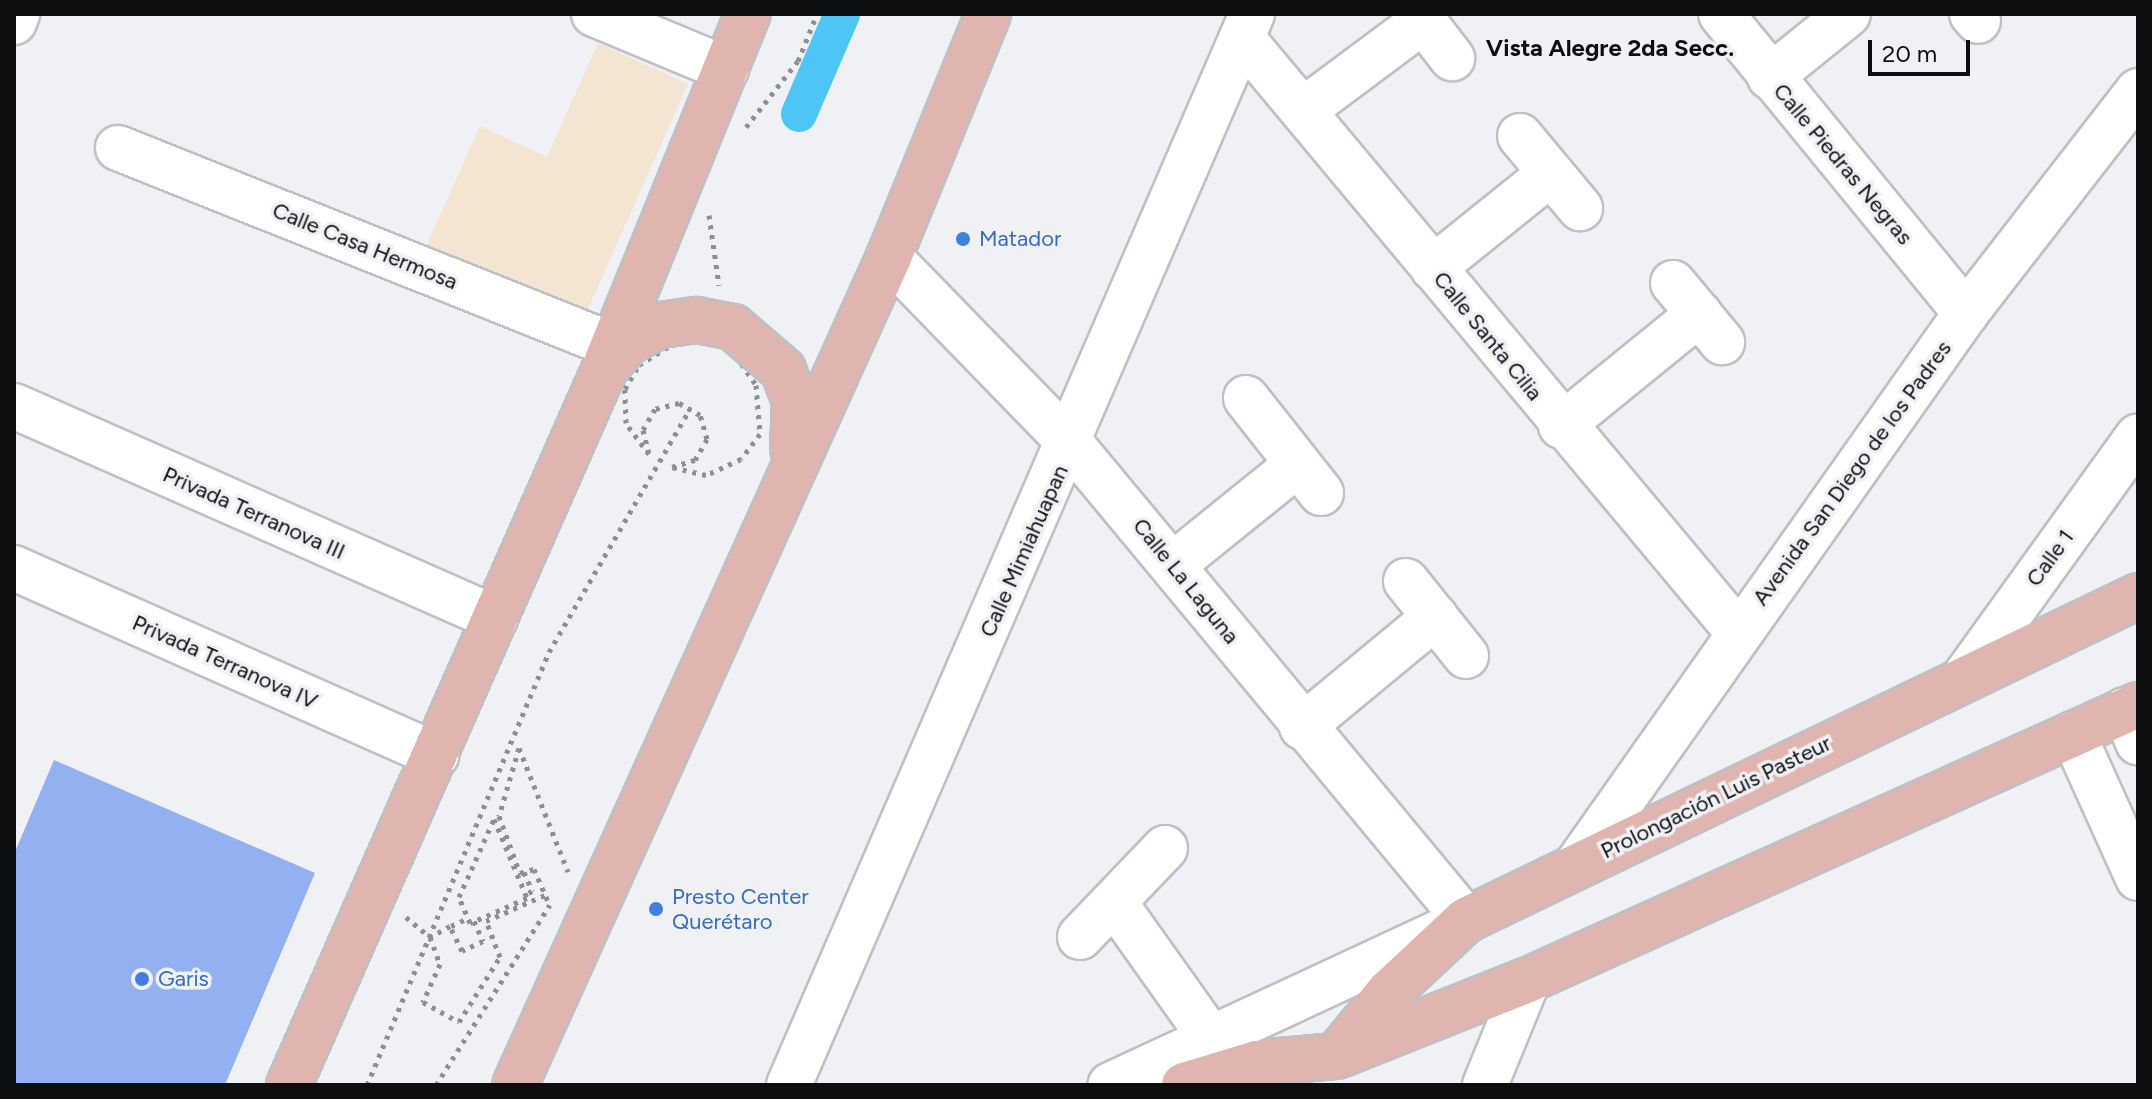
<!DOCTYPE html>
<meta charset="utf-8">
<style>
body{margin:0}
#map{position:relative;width:2152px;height:1099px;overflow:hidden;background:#eff1f5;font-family:Figtree,sans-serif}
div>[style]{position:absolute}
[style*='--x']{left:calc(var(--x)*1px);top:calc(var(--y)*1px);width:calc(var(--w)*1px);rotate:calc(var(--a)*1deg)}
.commercial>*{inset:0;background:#f3e5d2}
.canal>*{height:36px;margin:-18px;padding:0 18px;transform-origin:18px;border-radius:18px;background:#4dc6f5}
.building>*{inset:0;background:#93b0f1}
.path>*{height:5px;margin-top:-2.5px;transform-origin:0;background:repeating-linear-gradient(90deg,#8e8f92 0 4px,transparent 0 10px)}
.roads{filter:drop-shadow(2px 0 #bec0c4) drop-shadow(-2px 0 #bec0c4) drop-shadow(0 2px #bec0c4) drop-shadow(0 -2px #bec0c4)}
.minor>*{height:44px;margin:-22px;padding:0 22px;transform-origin:22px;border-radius:22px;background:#fff}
.major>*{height:44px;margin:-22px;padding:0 22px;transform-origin:22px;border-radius:22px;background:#e1b5af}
.dots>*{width:22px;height:22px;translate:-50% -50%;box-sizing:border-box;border:4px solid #eff1f5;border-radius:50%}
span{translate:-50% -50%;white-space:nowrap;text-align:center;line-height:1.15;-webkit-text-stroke:7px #eff1f5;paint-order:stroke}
.street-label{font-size:22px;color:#0d0e0f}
.shop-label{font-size:22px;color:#366cbe}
.left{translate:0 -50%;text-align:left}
.neighbourhood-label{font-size:24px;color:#0d0e0f;font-weight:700}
.frame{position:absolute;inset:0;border:16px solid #0d0e0f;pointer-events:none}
.scale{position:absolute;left:1868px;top:40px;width:102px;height:36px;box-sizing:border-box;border:4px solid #0d0e0f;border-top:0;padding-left:10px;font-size:24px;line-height:28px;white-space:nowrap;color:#0d0e0f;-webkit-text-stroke:6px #eff1f5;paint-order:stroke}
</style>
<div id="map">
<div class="commercial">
<div style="clip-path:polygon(598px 43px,688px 84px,583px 320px,425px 249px,480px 126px,547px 157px)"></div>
</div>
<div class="canal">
<div style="--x:799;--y:114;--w:109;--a:-66.7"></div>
</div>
<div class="building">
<div style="clip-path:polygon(54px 760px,315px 873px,225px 1085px,14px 1085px,14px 854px)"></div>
</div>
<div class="path">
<div style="--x:746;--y:127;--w:84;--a:-51.8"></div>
<div style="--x:798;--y:61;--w:51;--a:-68"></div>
<div style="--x:709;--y:215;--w:71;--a:81.9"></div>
<div style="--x:708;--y:340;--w:23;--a:18"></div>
<div style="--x:730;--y:347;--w:46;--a:55.6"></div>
<div style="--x:756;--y:385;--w:49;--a:85.3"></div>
<div style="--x:760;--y:434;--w:31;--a:127"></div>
<div style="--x:741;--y:459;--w:38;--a:155"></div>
<div style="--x:706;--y:475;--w:35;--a:-167"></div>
<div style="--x:672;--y:467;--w:24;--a:-17"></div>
<div style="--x:695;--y:460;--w:24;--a:-60"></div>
<div style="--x:707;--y:439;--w:25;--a:-106"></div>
<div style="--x:700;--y:415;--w:24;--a:-150"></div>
<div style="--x:679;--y:403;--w:25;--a:166"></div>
<div style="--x:655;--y:409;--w:24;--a:120"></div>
<div style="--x:643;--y:430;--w:25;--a:76"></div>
<div style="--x:649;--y:454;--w:39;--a:-127"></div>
<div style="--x:626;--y:423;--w:34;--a:-92"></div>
<div style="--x:625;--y:389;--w:28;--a:-60"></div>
<div style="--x:639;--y:365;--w:38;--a:-32"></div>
<div style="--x:671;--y:345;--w:37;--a:-8"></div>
<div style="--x:519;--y:748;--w:71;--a:106.4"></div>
<div style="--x:499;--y:816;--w:61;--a:69.8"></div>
<div style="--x:520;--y:873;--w:15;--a:-16"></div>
<div style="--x:534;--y:869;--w:40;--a:66.6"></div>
<div style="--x:519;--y:748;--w:133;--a:68.4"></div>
<div style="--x:494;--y:819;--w:86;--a:67.3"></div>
<div style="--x:527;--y:898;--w:62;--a:156.3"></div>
<div style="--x:470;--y:923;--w:28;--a:-113"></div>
<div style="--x:459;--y:897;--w:85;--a:-65.8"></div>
<div style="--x:524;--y:872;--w:21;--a:67"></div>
<div style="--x:532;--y:891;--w:7;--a:153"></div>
<div style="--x:406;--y:917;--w:31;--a:40"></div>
<div style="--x:474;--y:921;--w:22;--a:66"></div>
<div style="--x:483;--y:941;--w:23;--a:155"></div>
<div style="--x:462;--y:951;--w:28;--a:-116"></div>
<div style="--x:450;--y:926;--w:23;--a:151"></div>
<div style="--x:430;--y:937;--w:29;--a:70"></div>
<div style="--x:440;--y:964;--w:42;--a:114.1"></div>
<div style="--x:423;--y:1002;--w:41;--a:29.1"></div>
<div style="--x:459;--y:1022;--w:77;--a:-57.8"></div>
<div style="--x:500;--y:957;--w:39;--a:-111"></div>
<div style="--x:486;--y:921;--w:64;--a:-23.8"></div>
<div style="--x:451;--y:926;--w:19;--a:-25"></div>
<div style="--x:367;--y:1085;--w:470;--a:-67.2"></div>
<div style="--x:549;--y:652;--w:281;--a:-59.9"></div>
<div style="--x:436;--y:1085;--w:213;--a:-57.7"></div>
</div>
<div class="roads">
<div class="minor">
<div style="--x:594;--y:14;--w:143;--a:22.6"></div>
<div style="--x:1418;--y:14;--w:56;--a:52.3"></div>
<div style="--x:1721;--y:14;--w:387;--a:50.7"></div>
<div style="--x:1972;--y:14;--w:9;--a:49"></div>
<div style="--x:14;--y:22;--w:9;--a:-69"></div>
<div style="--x:1242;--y:38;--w:774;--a:50.14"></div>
<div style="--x:1770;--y:77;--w:100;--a:-38.9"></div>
<div style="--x:1305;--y:109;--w:147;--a:-36.7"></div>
<div style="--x:1520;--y:136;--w:94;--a:50.2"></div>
<div style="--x:118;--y:148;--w:532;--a:21.74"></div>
<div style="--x:889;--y:257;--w:261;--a:45.8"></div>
<div style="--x:1071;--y:444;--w:619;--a:50.31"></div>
<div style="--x:1466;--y:920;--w:392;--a:155.1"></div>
<div style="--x:1433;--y:268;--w:151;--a:-38.8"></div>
<div style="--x:1673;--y:283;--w:77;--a:50.3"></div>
<div style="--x:1246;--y:398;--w:121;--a:51.7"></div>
<div style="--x:14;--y:406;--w:526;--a:23.79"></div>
<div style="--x:1561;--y:426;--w:178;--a:-39.1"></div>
<div style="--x:1174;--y:564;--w:159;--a:-38.9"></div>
<div style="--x:14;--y:568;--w:462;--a:23.9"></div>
<div style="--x:1406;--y:581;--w:96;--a:51.3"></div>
<div style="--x:1963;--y:679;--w:299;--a:-54.2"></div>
<div style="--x:2125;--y:710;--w:35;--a:68"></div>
<div style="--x:1302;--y:727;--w:173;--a:-39.6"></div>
<div style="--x:2073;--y:734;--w:158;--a:65.7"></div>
<div style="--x:1578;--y:863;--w:673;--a:-54.8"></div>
<div style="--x:1966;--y:313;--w:281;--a:-52.2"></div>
<div style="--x:1114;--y:902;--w:166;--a:54.6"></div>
<div style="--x:1080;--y:937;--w:123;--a:-46.3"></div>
<div style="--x:789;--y:1085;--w:1167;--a:-66.62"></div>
<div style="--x:1485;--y:1085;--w:113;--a:-67.7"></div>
</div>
<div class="major">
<div style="--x:606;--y:363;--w:377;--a:-67.9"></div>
<div style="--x:1342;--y:1054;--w:200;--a:-21.7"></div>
<div style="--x:1528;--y:980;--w:669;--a:-24.27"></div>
<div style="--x:289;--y:1085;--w:781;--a:-66.22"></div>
<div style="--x:604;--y:370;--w:37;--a:-49"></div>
<div style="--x:628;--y:342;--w:36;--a:-28"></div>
<div style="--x:660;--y:325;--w:37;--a:-8"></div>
<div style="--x:697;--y:320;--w:37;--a:11"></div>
<div style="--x:733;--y:327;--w:66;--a:40.7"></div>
<div style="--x:783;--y:370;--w:33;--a:69"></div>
<div style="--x:795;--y:401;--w:48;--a:92.4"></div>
<div style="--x:515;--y:1085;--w:909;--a:-65.69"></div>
<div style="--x:889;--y:257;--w:262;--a:-67.8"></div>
<div style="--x:1184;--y:1085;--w:76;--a:-16.8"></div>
<div style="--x:1257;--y:1063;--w:79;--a:-5.1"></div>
<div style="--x:1336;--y:1056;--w:83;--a:-50.4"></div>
<div style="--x:1389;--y:992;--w:105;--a:-43.1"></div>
<div style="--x:1466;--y:920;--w:746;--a:-25.74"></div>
</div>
</div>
<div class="dots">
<div style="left:963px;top:239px;background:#3f7fe0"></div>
<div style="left:656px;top:909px;background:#3f7fe0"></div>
<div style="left:142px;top:979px;background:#3f7fe0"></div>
</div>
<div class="street-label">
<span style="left:1843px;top:164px;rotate:50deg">Calle Piedras Negras</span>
<span style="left:365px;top:246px;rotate:22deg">Calle Casa Hermosa</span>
<span style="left:1488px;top:336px;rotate:51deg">Calle Santa Cilia</span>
<span style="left:1852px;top:473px;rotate:-54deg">Avenida San Diego de los Padres</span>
<span style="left:254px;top:513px;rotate:24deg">Privada Terranova III</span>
<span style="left:1024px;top:551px;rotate:-66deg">Calle Mimiahuapan</span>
<span style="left:2050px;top:558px;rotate:-54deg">Calle 1</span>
<span style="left:1186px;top:581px;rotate:51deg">Calle La Laguna</span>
<span style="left:225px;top:662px;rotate:24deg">Privada Terranova IV</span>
<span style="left:1716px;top:797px;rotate:-26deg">Prolongación Luis Pasteur</span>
</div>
<div class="shop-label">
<span class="left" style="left:979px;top:239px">Matador</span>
<span class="left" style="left:672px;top:909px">Presto Center<br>Querétaro</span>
<span class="left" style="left:158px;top:979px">Garis</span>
</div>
<div class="neighbourhood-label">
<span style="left:1610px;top:48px">Vista Alegre 2da Secc.</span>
</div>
<div class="frame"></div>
<div class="scale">20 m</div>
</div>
